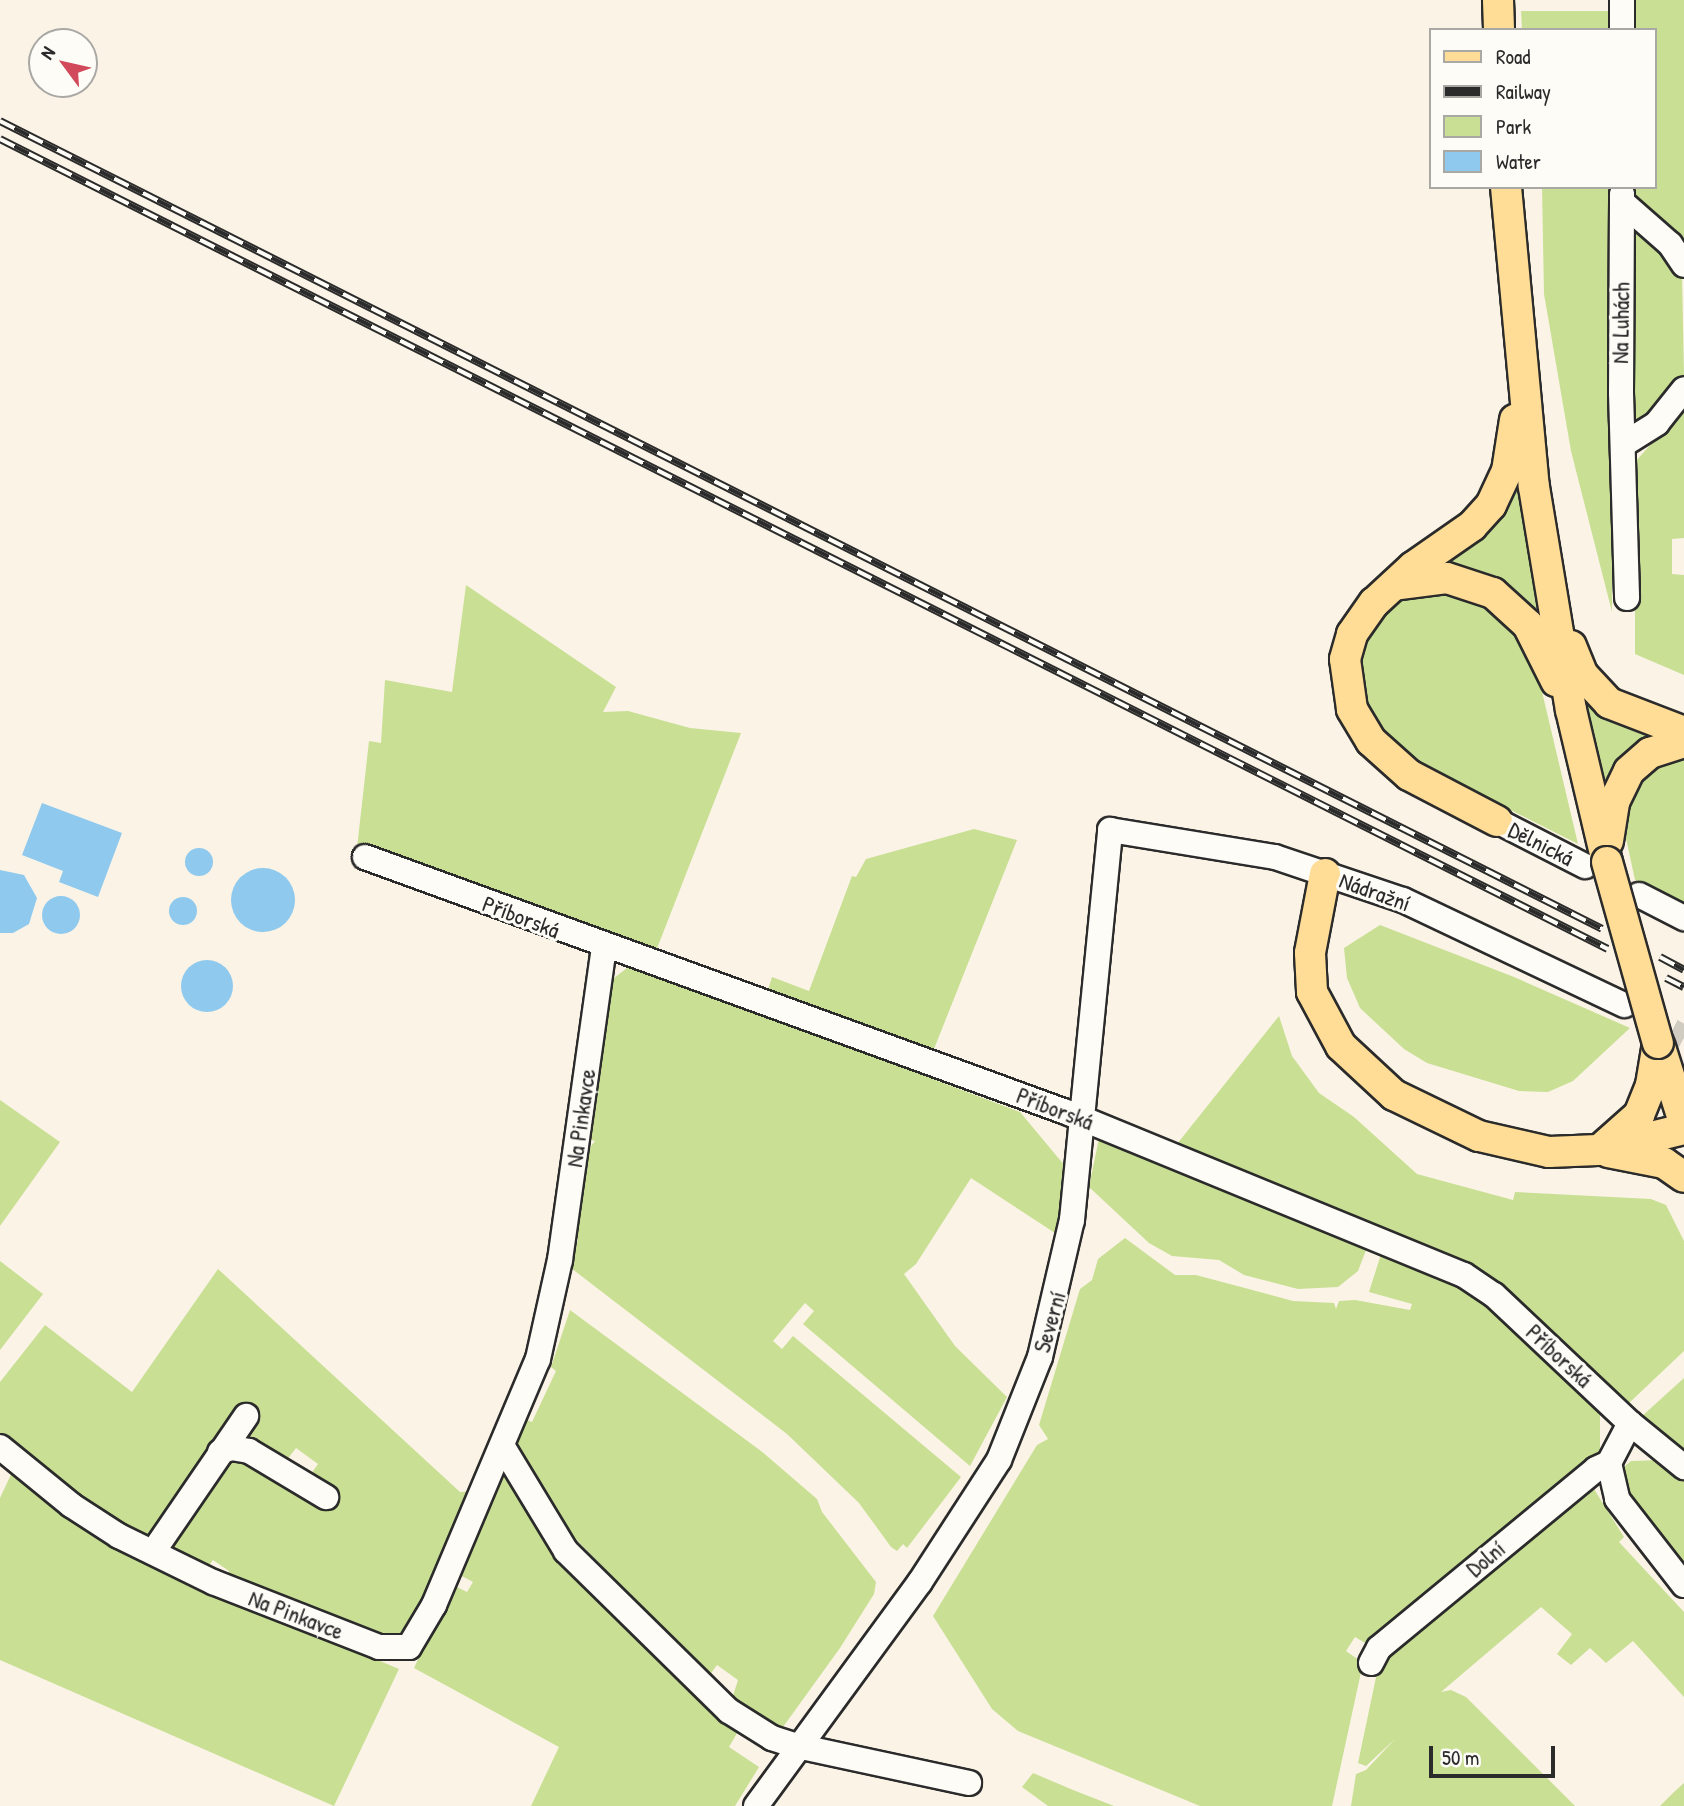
<!DOCTYPE html>
<meta charset="utf-8">
<style>
body{margin:0}
#map{position:relative;width:1684px;height:1806px;overflow:hidden;background:#fbf4e6;font-family:"Patrick Hand",sans-serif}
div>[style]{position:absolute}
[style*='--x']{left:calc(var(--x)*1px);top:calc(var(--y)*1px);width:calc(var(--w)*1px);rotate:calc(var(--a)*1deg)}
.green>*{inset:0;background:#c8df94}
.water>*{inset:0;background:#8fc9ee}
.round{border-radius:50%}
.minor-tunnel>*{height:24px;margin-top:-12px;transform-origin:0;background:repeating-linear-gradient(90deg,#d1ccc1 0 24px,transparent 0 36px)}
.roads{filter:drop-shadow(2px 0 #2b2b2b) drop-shadow(-2px 0 #2b2b2b) drop-shadow(0 2px #2b2b2b) drop-shadow(0 -2px #2b2b2b)}
.minor>*{height:24px;margin:-12px;padding:0 12px;transform-origin:12px;border-radius:12px;background:#fdfcf7}
.major>*{height:30px;margin:-15px;padding:0 15px;transform-origin:15px;border-radius:15px;background:#ffdd96}
.rail>*{height:8px;margin-top:-4px;transform-origin:0;background:repeating-linear-gradient(90deg,#fdfcf7 0 16px,#2b2b2b 0 32px);box-sizing:border-box;border-block:2px solid #2b2b2b}
.bridges{filter:drop-shadow(2px 0 #2b2b2b) drop-shadow(-2px 0 #2b2b2b) drop-shadow(0 2px #2b2b2b) drop-shadow(0 -2px #2b2b2b)}
.major-bridge>*{height:30px;margin:-15px;padding:0 15px;transform-origin:15px;border-radius:15px;background:#ffdd96}
span{translate:-50% -50%;white-space:nowrap;text-align:center;line-height:1.15;-webkit-text-stroke:6px #fdfcf7;paint-order:stroke}
.street-label{font-size:23px;color:#2b2b2b}
.legend{position:absolute;left:1429px;top:28px;width:228px;height:161px;box-sizing:border-box;background:#fdfcf7;border:2px solid #a9a8a5;margin:0;padding:9px 12px;list-style:none;font-size:21px;color:#2b2b2b}
.legend li{display:flex;align-items:center;gap:14px;height:35px}
.legend b{width:35px;border:2px solid #a9a8a5}
.north{position:absolute;left:28px;top:28px;width:70px;height:70px;box-sizing:border-box;background:#fdfcf7;border:2px solid #a9a8a5;border-radius:50%;rotate:303deg;font-size:19px;font-weight:700;line-height:28px;text-align:center;color:#2b2b2b}
.north::after{content:'';display:block;margin:auto;width:24px;height:32px;background:#d1495b;clip-path:polygon(50% 0,100% 100%,50% 72%,0 100%)}
.scale{position:absolute;left:1429px;top:1746px;width:126px;height:32px;box-sizing:border-box;border:4px solid #2b2b2b;border-top:0;padding-left:9px;font-size:21px;line-height:24px;white-space:nowrap;color:#2b2b2b;-webkit-text-stroke:5px #fdfcf7;paint-order:stroke}
</style>
<div id="map">
<div class="green">
<div style="clip-path:polygon(1632px 0,1684px 0,1684px 248px,1633px 200px,1633px 187px,1654px 187px,1654px 30px,1632px 30px)"></div>
<div style="clip-path:polygon(1521px 11px,1614px 11px,1614px 30px,1522px 30px)"></div>
<div style="clip-path:polygon(1542px 187px,1614px 187px,1612px 612px,1571px 451px,1544px 294px)"></div>
<div style="clip-path:polygon(1632px 224px,1645px 230px,1682px 275px,1684px 375px,1670px 402px,1628px 428px)"></div>
<div style="clip-path:polygon(1684px 407px,1684px 538px,1672px 539px,1672px 574px,1684px 575px,1684px 675px,1635px 654px,1635px 462px)"></div>
<div style="clip-path:polygon(1515px 473px,1535px 592px,1537px 619px,1436px 561px)"></div>
<div style="clip-path:polygon(466px 585px,616px 687px,603px 712px,628px 711px,690px 728px,741px 733px,656px 951px,357px 848px,369px 741px,381px 743px,385px 680px,452px 692px)"></div>
<div style="clip-path:polygon(1446px 588px,1506px 615px,1535px 662px,1578px 844px,1417px 763px,1382px 732px,1365px 704px,1359px 661px,1364px 640px,1383px 612px,1403px 597px)"></div>
<div style="clip-path:polygon(1587px 698px,1658px 736px,1603px 789px,1583px 699px)"></div>
<div style="clip-path:polygon(1684px 753px,1684px 903px,1635px 880px,1622px 820px,1643px 771px)"></div>
<div style="clip-path:polygon(974px 829px,1017px 840px,932px 1054px,767px 993px,772px 977px,809px 991px,852px 876px,856px 877px,866px 859px)"></div>
<div style="clip-path:polygon(1380px 925px,1514px 977px,1630px 1028px,1573px 1081px,1548px 1092px,1519px 1091px,1427px 1063px,1404px 1049px,1360px 1008px,1347px 978px,1344px 948px)"></div>
<div style="clip-path:polygon(631px 965px,1020px 1112px,1065px 1166px,1058px 1235px,971px 1178px,916px 1264px,904px 1274px,955px 1346px,1007px 1397px,970px 1466px,803px 1324px,814px 1311px,805px 1303px,773px 1341px,782px 1349px,793px 1336px,961px 1477px,907px 1548px,903px 1544px,897px 1551px,891px 1547px,859px 1503px,787px 1434px,567px 1265px,569px 1250px,576px 1248px,578px 1239px,573px 1233px,584px 1155px,595px 1141px,584px 1138px,610px 981px)"></div>
<div style="clip-path:polygon(1279px 1016px,1292px 1056px,1319px 1093px,1354px 1117px,1417px 1174px,1513px 1200px,1515px 1192px,1651px 1199px,1666px 1205px,1684px 1241px,1684px 1351px,1628px 1404px,1506px 1290px,1177px 1144px)"></div>
<div style="clip-path:polygon(0 1100px,60px 1142px,0 1226px)"></div>
<div style="clip-path:polygon(1099px 1138px,1368px 1245px,1358px 1271px,1338px 1287px,1298px 1289px,1244px 1275px,1219px 1260px,1172px 1256px,1149px 1243px,1089px 1187px)"></div>
<div style="clip-path:polygon(1125px 1238px,1175px 1275px,1196px 1275px,1293px 1301px,1334px 1303px,1336px 1309px,1339px 1301px,1355px 1300px,1410px 1310px,1412px 1304px,1369px 1292px,1382px 1251px,1477px 1293px,1600px 1407px,1600px 1456px,1372px 1647px,1355px 1637px,1346px 1651px,1363px 1663px,1332px 1806px,1200px 1806px,1018px 1731px,992px 1709px,933px 1616px,1037px 1445px,1048px 1439px,1039px 1425px,1080px 1289px,1092px 1280px,1098px 1259px)"></div>
<div style="clip-path:polygon(0 1261px,43px 1294px,0 1350px)"></div>
<div style="clip-path:polygon(218px 1269px,460px 1492px,479px 1491px,416px 1628px,393px 1642px,228px 1579px,229px 1571px,213px 1560px,208px 1567px,199px 1566px,167px 1543px,229px 1454px,308px 1478px,318px 1464px,296px 1448px,286px 1461px,234px 1440px,150px 1544px,63px 1492px,0 1434px,0 1382px,45px 1325px,132px 1392px)"></div>
<div style="clip-path:polygon(570px 1310px,761px 1451px,817px 1499px,822px 1512px,876px 1582px,874px 1594px,840px 1648px,783px 1727px,771px 1728px,731px 1702px,738px 1680px,717px 1665px,709px 1676px,565px 1528px,517px 1443px,527px 1420px,532px 1422px,556px 1371px,551px 1367px)"></div>
<div style="clip-path:polygon(1684px 1378px,1684px 1452px,1641px 1417px)"></div>
<div style="clip-path:polygon(1661px 1460px,1684px 1479px,1684px 1574px,1632px 1512px,1620px 1470px,1631px 1461px)"></div>
<div style="clip-path:polygon(14px 1468px,321px 1636px,399px 1669px,334px 1806px,0 1660px,0 1498px)"></div>
<div style="clip-path:polygon(511px 1474px,740px 1728px,729px 1747px,759px 1767px,735px 1806px,531px 1806px,559px 1747px,414px 1668px,453px 1585px,467px 1592px,473px 1582px,458px 1574px,503px 1476px)"></div>
<div style="clip-path:polygon(1589px 1481px,1624px 1537px,1619px 1542px,1684px 1612px,1684px 1697px,1633px 1641px,1606px 1663px,1590px 1648px,1571px 1665px,1557px 1654px,1572px 1634px,1541px 1607px,1441px 1692px,1451px 1690px,1466px 1697px,1575px 1806px,1351px 1806px,1356px 1774px,1366px 1770px,1395px 1739px,1366px 1766px,1358px 1763px,1379px 1663px)"></div>
<div style="clip-path:polygon(1033px 1773px,1073px 1790px,1114px 1806px,1048px 1806px,1022px 1787px)"></div>
<div style="clip-path:polygon(1684px 1783px,1684px 1806px,1660px 1806px,1674px 1792px)"></div>
</div>
<div class="water">
<div style="clip-path:polygon(42px 803px,122px 833px,98px 897px,59px 882px,63px 871px,22px 855px)"></div>
<div class="round" style="left:185px;top:848px;width:28px;height:28px"></div>
<div class="round" style="left:231px;top:868px;width:64px;height:64px"></div>
<div style="clip-path:polygon(0 870px,24px 875px,37px 898px,29px 924px,13px 933px,0 933px)"></div>
<div class="round" style="left:42px;top:896px;width:38px;height:38px"></div>
<div class="round" style="left:169px;top:897px;width:28px;height:28px"></div>
<div class="round" style="left:181px;top:960px;width:52px;height:52px"></div>
</div>
<div class="minor-tunnel">
<div style="--x:1640;--y:1014;--w:50;--a:27.6"></div>
</div>
<div class="roads">
<div class="minor">
<div style="--x:1622;--y:0;--w:30;--a:90"></div>
<div style="--x:1622;--y:194;--w:8;--a:90"></div>
<div style="--x:1622;--y:202;--w:64;--a:41.2"></div>
<div style="--x:1670;--y:244;--w:25;--a:56"></div>
<div style="--x:1622;--y:202;--w:191;--a:90.3"></div>
<div style="--x:1621;--y:393;--w:205;--a:88.3"></div>
<div style="--x:1624;--y:444;--w:39;--a:-32"></div>
<div style="--x:1657;--y:423;--w:43;--a:-51.5"></div>
<div style="--x:1497;--y:821;--w:99;--a:27.1"></div>
<div style="--x:365;--y:857;--w:746;--a:19.99"></div>
<div style="--x:1066;--y:1112;--w:430;--a:22.3"></div>
<div style="--x:1464;--y:1275;--w:36;--a:34"></div>
<div style="--x:1494;--y:1295;--w:187;--a:43.3"></div>
<div style="--x:1630;--y:1423;--w:70;--a:39.2"></div>
<div style="--x:1639;--y:895;--w:51;--a:27.1"></div>
<div style="--x:1630;--y:1423;--w:45;--a:117.7"></div>
<div style="--x:1609;--y:1463;--w:37;--a:77"></div>
<div style="--x:1617;--y:1499;--w:109;--a:52.1"></div>
<div style="--x:0;--y:1447;--w:92;--a:39.2"></div>
<div style="--x:71;--y:1505;--w:57;--a:32.9"></div>
<div style="--x:119;--y:1536;--w:105;--a:26.1"></div>
<div style="--x:213;--y:1582;--w:178;--a:21.4"></div>
<div style="--x:379;--y:1647;--w:30;--a:0"></div>
<div style="--x:409;--y:1647;--w:49;--a:-59.2"></div>
<div style="--x:434;--y:1605;--w:267;--a:-67.1"></div>
<div style="--x:538;--y:1359;--w:101;--a:-77.5"></div>
<div style="--x:560;--y:1260;--w:316;--a:-82"></div>
<div style="--x:503;--y:1447;--w:122;--a:58.8"></div>
<div style="--x:566;--y:1551;--w:228;--a:44.5"></div>
<div style="--x:729;--y:1711;--w:51;--a:32.1"></div>
<div style="--x:772;--y:1738;--w:26;--a:18"></div>
<div style="--x:797;--y:1746;--w:176;--a:12.1"></div>
<div style="--x:220;--y:1452;--w:12;--a:-20"></div>
<div style="--x:231;--y:1448;--w:18;--a:9"></div>
<div style="--x:249;--y:1451;--w:90;--a:30.9"></div>
<div style="--x:153;--y:1552;--w:165;--a:-55.6"></div>
<div style="--x:1371;--y:1663;--w:17;--a:-62"></div>
<div style="--x:1379;--y:1648;--w:281;--a:-39.5"></div>
<div style="--x:1596;--y:1469;--w:14;--a:-25"></div>
<div style="--x:756;--y:1806;--w:278;--a:-53.8"></div>
<div style="--x:920;--y:1582;--w:145;--a:-57.1"></div>
<div style="--x:999;--y:1460;--w:111;--a:-68.3"></div>
<div style="--x:1040;--y:1357;--w:141;--a:-76.9"></div>
<div style="--x:1072;--y:1220;--w:392;--a:-84.4"></div>
<div style="--x:1110;--y:830;--w:167;--a:9.3"></div>
<div style="--x:1275;--y:857;--w:135;--a:18.6"></div>
<div style="--x:1403;--y:900;--w:245;--a:25.4"></div>
</div>
<div class="major">
<div style="--x:1498;--y:0;--w:30;--a:88"></div>
<div style="--x:1506;--y:187;--w:301;--a:84.7"></div>
<div style="--x:1534;--y:487;--w:226;--a:80.6"></div>
<div style="--x:1571;--y:710;--w:156;--a:76.7"></div>
<div style="--x:1394;--y:585;--w:53;--a:-7.5"></div>
<div style="--x:1447;--y:578;--w:48;--a:18.1"></div>
<div style="--x:1493;--y:593;--w:47;--a:42.4"></div>
<div style="--x:1528;--y:625;--w:63;--a:63.4"></div>
<div style="--x:1571;--y:646;--w:31;--a:68"></div>
<div style="--x:1583;--y:675;--w:38;--a:47"></div>
<div style="--x:1609;--y:703;--w:80;--a:21.1"></div>
<div style="--x:1497;--y:821;--w:99;--a:-152.4"></div>
<div style="--x:1409;--y:775;--w:51;--a:-138.2"></div>
<div style="--x:1371;--y:741;--w:37;--a:-121"></div>
<div style="--x:1352;--y:709;--w:50;--a:-98"></div>
<div style="--x:1345;--y:659;--w:26;--a:-74"></div>
<div style="--x:1352;--y:634;--w:38;--a:-55"></div>
<div style="--x:1374;--y:603;--w:53;--a:-42.7"></div>
<div style="--x:1413;--y:567;--w:72;--a:-34.8"></div>
<div style="--x:1472;--y:526;--w:28;--a:-48"></div>
<div style="--x:1491;--y:505;--w:38;--a:-65"></div>
<div style="--x:1507;--y:471;--w:52;--a:-81.1"></div>
<div style="--x:1608;--y:841;--w:39;--a:-81"></div>
<div style="--x:1614;--y:802;--w:34;--a:-64"></div>
<div style="--x:1629;--y:771;--w:28;--a:-41"></div>
<div style="--x:1650;--y:753;--w:36;--a:-18"></div>
<div style="--x:1325;--y:874;--w:80;--a:100.8"></div>
<div style="--x:1310;--y:953;--w:39;--a:87"></div>
<div style="--x:1312;--y:992;--w:61;--a:61.8"></div>
<div style="--x:1341;--y:1046;--w:72;--a:42.8"></div>
<div style="--x:1394;--y:1095;--w:94;--a:25.8"></div>
<div style="--x:1479;--y:1136;--w:72;--a:12.9"></div>
<div style="--x:1549;--y:1152;--w:49;--a:-2.3"></div>
<div style="--x:1598;--y:1150;--w:89;--a:-13.7"></div>
<div style="--x:1660;--y:1047;--w:79;--a:72.3"></div>
<div style="--x:1604;--y:1146;--w:47;--a:-41.5"></div>
<div style="--x:1639;--y:1115;--w:32;--a:-68"></div>
<div style="--x:1651;--y:1085;--w:43;--a:-80.5"></div>
<div style="--x:1608;--y:1152;--w:57;--a:11.1"></div>
<div style="--x:1664;--y:1163;--w:24;--a:35"></div>
</div>
</div>
<div class="rail">
<div style="--x:0;--y:121;--w:1794;--a:26.76"></div>
<div style="--x:0;--y:139;--w:1800;--a:26.74"></div>
<div style="--x:1660;--y:957;--w:27;--a:28"></div>
<div style="--x:1666;--y:978;--w:20;--a:27"></div>
</div>
<div class="bridges">
<div class="major-bridge">
<div style="--x:1607;--y:862;--w:188;--a:74.3"></div>
</div>
</div>
<div class="street-label">
<span style="left:1621px;top:323px;rotate:-89deg">Na Luhách</span>
<span style="left:1541px;top:844px;rotate:27deg">Dělnická</span>
<span style="left:1375px;top:892px;rotate:20deg">Nádražní</span>
<span style="left:521px;top:917px;rotate:21deg">Příborská</span>
<span style="left:1055px;top:1109px;rotate:21deg">Příborská</span>
<span style="left:581px;top:1118px;rotate:-82deg">Na Pinkavce</span>
<span style="left:1050px;top:1322px;rotate:-74deg">Severní</span>
<span style="left:1559px;top:1356px;rotate:43deg">Příborská</span>
<span style="left:1486px;top:1559px;rotate:-40deg">Dolní</span>
<span style="left:296px;top:1615px;rotate:21deg">Na Pinkavce</span>
</div>
<ul class="legend">
<li><b style="height:9px;background:#ffdd96"></b>Road</li>
<li><b style="height:9px;background:#2b2b2b"></b>Railway</li>
<li><b style="height:19px;background:#c8df94"></b>Park</li>
<li><b style="height:19px;background:#8fc9ee"></b>Water</li>
</ul>
<div class="north">N</div>
<div class="scale">50 m</div>
</div>
